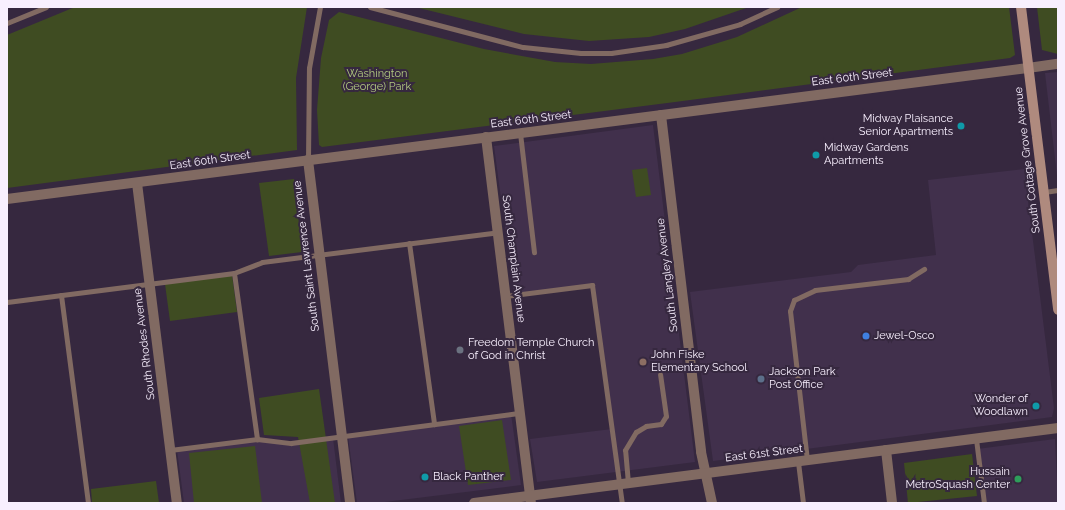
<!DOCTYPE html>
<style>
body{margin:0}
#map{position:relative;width:1065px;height:510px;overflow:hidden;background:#36283f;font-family:Raleway,sans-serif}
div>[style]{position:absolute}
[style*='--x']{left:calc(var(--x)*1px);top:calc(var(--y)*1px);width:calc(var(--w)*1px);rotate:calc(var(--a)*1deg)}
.built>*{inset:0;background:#41304c}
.green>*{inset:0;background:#3f4c22}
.service>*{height:5px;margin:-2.5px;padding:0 2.5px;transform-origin:2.5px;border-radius:2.5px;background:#816a62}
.minor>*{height:10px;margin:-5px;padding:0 5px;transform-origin:5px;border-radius:5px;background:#816a62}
.tertiary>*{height:10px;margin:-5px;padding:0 5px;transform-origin:5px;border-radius:5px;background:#816a62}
.secondary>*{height:10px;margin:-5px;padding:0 5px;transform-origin:5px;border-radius:5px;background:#af8a7e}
.dots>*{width:11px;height:11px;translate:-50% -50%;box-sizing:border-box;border:2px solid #36283f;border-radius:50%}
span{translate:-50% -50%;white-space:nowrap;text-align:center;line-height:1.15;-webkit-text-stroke:4px #36283f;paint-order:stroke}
.park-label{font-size:11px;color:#b2ca80}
.street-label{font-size:11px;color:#f8effe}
.poi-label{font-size:11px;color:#f8effe}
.right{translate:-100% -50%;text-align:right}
.left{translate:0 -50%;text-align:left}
.frame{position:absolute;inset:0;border:8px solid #f8effe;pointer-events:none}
</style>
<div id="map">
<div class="built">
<div style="clip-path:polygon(1058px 72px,1058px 184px,1045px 73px)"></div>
<div style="clip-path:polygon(653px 125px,695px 462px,537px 482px,530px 439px,612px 429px,592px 285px,514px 295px,494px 146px)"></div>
<div style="clip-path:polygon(1024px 169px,1054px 408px,1052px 417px,713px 461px,690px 292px,851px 272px,858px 265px,936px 255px,928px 180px)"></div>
<div style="clip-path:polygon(511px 414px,521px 485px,377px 503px,357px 503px,348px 436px)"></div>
<div style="clip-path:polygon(333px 438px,341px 503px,184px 503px,177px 450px,257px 439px,291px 443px)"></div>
<div style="clip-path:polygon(1055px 439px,1058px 503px,984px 503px,977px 449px)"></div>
</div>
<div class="green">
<div style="clip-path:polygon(75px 7px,307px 7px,296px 78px,297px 150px,7px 188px,7px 35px)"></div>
<div style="clip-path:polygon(415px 7px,749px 7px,685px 29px,649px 37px,589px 41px,524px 34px)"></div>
<div style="clip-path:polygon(802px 7px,1009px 7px,1015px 55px,1010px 58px,675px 102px,322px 147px,319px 145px,317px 110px,321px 58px,329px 20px,339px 12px,484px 49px,555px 62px,591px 64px,653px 59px,682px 54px,737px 37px)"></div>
<div style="clip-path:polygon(1037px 7px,1058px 7px,1058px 54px,1042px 50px)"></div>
<div style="clip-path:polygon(647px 168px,651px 195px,636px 197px,632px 170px)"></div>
<div style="clip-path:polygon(294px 179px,302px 252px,269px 256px,259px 183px)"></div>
<div style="clip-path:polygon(232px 275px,237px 312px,170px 321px,165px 284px)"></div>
<div style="clip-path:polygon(319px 389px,335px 503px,310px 503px,298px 437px,264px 435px,259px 398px)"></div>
<div style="clip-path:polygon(502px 420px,511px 480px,468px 485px,459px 426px)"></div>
<div style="clip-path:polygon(255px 446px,262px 503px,194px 503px,189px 453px)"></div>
<div style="clip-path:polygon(972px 454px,977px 496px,908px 503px,904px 463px)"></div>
<div style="clip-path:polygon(156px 481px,159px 503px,92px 503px,91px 489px)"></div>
</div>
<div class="service">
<div style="--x:370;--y:7;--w:158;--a:14.7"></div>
<div style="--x:523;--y:47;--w:58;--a:5.9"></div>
<div style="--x:581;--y:53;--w:30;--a:0"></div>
<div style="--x:611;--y:53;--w:56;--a:-8.3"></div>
<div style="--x:666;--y:45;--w:77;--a:-15.8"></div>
<div style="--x:740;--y:24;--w:41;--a:-24.7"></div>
<div style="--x:7;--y:23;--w:42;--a:-22.3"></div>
<div style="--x:520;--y:133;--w:120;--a:83.3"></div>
<div style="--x:308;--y:160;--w:92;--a:-89.4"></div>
<div style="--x:309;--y:68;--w:62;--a:-79.8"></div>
<div style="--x:1044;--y:192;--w:14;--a:-8"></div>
<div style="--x:409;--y:243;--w:183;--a:82.1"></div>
<div style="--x:234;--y:273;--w:168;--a:82.1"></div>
<div style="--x:61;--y:295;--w:210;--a:82.6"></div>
<div style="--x:506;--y:296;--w:87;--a:-7.3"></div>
<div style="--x:592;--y:285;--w:220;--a:82.2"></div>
<div style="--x:7;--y:302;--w:229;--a:-7.3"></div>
<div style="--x:234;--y:273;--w:30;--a:-21"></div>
<div style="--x:262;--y:262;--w:238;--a:-7.2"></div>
<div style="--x:976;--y:439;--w:64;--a:82.9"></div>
<div style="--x:170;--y:450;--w:88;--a:-7.2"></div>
<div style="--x:257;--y:439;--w:34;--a:7"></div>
<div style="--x:291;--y:443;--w:231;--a:-7.5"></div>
<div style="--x:807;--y:460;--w:150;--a:-96.5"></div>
<div style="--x:790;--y:311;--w:12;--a:-70"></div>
<div style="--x:794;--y:300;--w:23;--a:-25"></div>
<div style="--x:815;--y:290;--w:94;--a:-6.7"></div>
<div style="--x:908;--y:279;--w:19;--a:-32"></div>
<div style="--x:798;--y:462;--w:41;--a:83"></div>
<div style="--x:628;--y:483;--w:33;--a:-95"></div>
<div style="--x:625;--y:450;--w:21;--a:-59"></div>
<div style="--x:636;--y:432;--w:12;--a:-31"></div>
<div style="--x:646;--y:426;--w:15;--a:-8"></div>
<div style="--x:661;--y:424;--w:9;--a:-58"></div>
<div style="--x:666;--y:416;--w:42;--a:-98.1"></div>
</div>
<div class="minor">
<div style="--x:1028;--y:68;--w:30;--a:-8"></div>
<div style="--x:661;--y:115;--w:339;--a:83.2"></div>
<div style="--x:701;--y:452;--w:52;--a:77.8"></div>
<div style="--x:486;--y:137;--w:369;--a:83"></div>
<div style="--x:308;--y:160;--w:346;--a:83"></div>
<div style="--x:137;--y:183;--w:322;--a:82.9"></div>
<div style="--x:886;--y:450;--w:53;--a:83.5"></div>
</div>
<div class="tertiary">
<div style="--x:7;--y:199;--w:1029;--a:-7.31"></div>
<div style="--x:474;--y:503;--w:589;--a:-7.32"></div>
</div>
<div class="secondary">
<div style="--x:1021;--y:7;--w:305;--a:83"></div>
</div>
<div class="dots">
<div style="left:961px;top:126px;background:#0f9aa8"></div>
<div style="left:816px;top:155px;background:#0f9aa8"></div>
<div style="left:866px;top:336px;background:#3f7fe0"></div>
<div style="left:460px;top:350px;background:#6b7280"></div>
<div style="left:643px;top:362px;background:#8d6e63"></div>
<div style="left:761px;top:379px;background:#5c6f8a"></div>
<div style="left:1036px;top:406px;background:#0f9aa8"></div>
<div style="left:425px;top:477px;background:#0f9aa8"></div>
<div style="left:1018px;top:479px;background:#2e9e5b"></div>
</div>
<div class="park-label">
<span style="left:377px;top:81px">Washington<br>(George) Park</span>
</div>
<div class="street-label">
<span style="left:852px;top:78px;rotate:-7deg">East 60th Street</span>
<span style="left:531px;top:120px;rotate:-7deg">East 60th Street</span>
<span style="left:1028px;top:160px;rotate:-97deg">South Cottage Grove Avenue</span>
<span style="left:210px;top:161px;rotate:-8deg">East 60th Street</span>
<span style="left:307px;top:256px;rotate:-97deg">South Saint Lawrence Avenue</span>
<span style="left:513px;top:259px;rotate:83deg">South Champlain Avenue</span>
<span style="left:668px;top:275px;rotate:-97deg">South Langley Avenue</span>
<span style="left:145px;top:344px;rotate:-97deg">South Rhodes Avenue</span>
<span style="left:764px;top:454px;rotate:-7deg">East 61st Street</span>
</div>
<div class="poi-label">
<span class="right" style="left:953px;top:126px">Midway Plaisance<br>Senior Apartments</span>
<span class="left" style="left:824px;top:155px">Midway Gardens<br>Apartments</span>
<span class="left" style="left:874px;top:336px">Jewel-Osco</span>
<span class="left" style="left:468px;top:350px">Freedom Temple Church<br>of God in Christ</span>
<span class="left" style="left:651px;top:362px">John Fiske<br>Elementary School</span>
<span class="left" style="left:769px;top:379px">Jackson Park<br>Post Office</span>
<span class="right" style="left:1028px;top:406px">Wonder of<br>Woodlawn</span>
<span class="right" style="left:1010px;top:479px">Hussain<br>MetroSquash Center</span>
<span class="left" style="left:433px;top:477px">Black Panther</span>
</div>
<div class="frame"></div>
</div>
